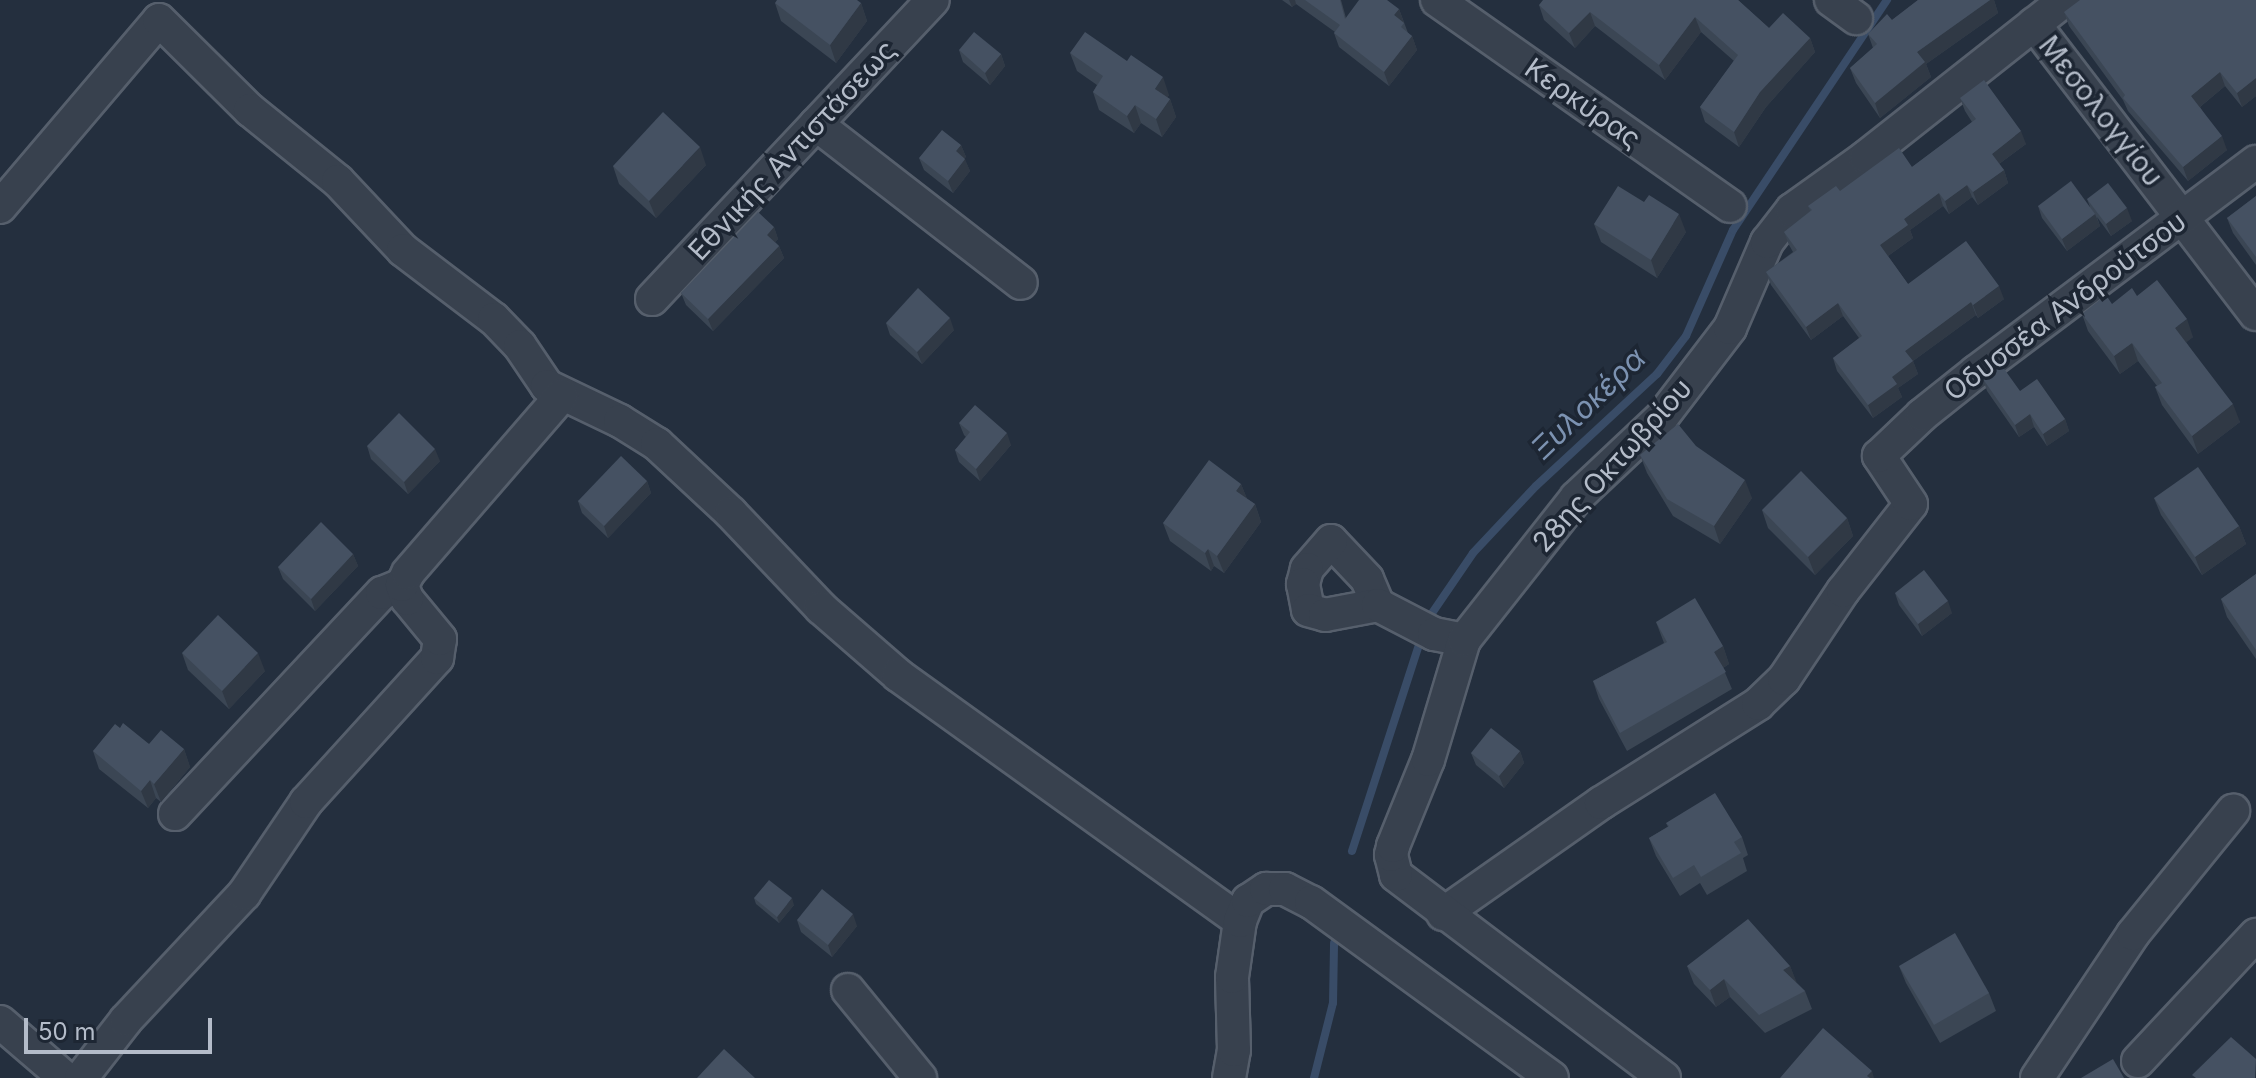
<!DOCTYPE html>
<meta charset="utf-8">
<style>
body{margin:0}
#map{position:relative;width:2256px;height:1078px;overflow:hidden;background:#242f3e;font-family:Inter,sans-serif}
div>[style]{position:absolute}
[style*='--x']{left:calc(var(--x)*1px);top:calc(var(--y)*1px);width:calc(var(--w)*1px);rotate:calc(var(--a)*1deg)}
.stream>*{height:8px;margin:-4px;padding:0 4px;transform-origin:4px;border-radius:4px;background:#394c67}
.roads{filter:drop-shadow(2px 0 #565f6c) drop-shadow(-2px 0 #565f6c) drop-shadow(0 2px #565f6c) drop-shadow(0 -2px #565f6c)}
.minor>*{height:32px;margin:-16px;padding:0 16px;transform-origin:16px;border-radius:16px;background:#38414e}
.wall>*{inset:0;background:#3b4654}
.shaded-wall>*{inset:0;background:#303945}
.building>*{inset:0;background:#455162}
span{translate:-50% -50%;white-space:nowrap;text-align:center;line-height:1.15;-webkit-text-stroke:7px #1d2633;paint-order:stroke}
.street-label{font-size:28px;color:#b4bcc9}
.water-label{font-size:30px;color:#7c92b1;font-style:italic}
.scale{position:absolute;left:24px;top:1018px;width:188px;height:36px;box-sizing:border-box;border:4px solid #b4bcc9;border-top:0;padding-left:10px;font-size:24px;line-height:28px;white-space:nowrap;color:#b4bcc9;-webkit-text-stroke:6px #1d2633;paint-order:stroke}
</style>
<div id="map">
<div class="stream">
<div style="--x:1426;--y:622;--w:83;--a:-55.7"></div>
<div style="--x:1473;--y:553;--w:92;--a:-46.8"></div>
<div style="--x:1536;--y:486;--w:165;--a:-42.8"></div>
<div style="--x:1657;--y:374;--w:48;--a:-52.7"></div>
<div style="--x:1686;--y:336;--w:116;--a:-66.1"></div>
<div style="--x:1733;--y:230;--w:277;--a:-56.2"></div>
<div style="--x:1352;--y:851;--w:227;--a:-72"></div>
<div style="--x:1314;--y:1078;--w:77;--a:-75.8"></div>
<div style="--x:1333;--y:1003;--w:60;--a:-89"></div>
</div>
<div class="roads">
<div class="minor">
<div style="--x:1437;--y:0;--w:358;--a:35.1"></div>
<div style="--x:1831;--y:0;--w:31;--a:36"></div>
<div style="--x:2034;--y:24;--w:365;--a:52.6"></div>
<div style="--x:816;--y:124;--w:259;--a:37.8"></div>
<div style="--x:0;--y:207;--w:245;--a:-49.6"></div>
<div style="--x:159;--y:20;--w:128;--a:44.7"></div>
<div style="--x:250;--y:110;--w:113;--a:38.9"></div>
<div style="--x:338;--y:181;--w:95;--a:46.7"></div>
<div style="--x:403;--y:250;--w:114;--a:37.2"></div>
<div style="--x:494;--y:319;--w:37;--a:46"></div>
<div style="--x:520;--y:346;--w:48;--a:56"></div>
<div style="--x:547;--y:386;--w:81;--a:25.6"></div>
<div style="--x:620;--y:421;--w:44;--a:31.9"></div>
<div style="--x:657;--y:444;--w:101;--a:43"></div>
<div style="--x:731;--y:513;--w:131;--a:46.5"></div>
<div style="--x:821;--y:608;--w:102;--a:41"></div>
<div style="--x:898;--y:675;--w:421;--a:35.7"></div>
<div style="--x:652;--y:299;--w:410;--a:-46.8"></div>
<div style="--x:1378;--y:605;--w:28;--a:-113"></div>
<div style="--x:1367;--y:579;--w:52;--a:-133.5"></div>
<div style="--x:1331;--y:541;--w:37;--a:131"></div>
<div style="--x:1307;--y:569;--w:16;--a:105"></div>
<div style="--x:1303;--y:584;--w:26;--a:79"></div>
<div style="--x:1308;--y:610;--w:18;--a:16"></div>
<div style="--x:1325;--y:615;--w:54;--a:-10.7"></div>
<div style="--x:1378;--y:605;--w:63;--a:27.4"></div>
<div style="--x:1434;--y:634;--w:31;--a:11"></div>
<div style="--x:175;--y:814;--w:303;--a:-46.9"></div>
<div style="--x:382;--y:593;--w:22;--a:-22"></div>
<div style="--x:1443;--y:914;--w:193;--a:-35.1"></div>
<div style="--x:1601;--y:803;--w:186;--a:-32.2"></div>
<div style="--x:1758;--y:704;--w:36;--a:-44"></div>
<div style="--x:1784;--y:679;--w:106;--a:-56.2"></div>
<div style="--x:1843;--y:591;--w:110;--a:-52"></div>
<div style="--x:1911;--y:504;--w:58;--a:-123.7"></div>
<div style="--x:1879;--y:456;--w:59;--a:-43.6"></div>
<div style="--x:1922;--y:415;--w:69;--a:-38.5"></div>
<div style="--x:1976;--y:372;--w:350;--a:-36.9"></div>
<div style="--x:848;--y:990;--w:114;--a:50.7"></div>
<div style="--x:0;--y:1022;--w:86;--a:40.7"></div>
<div style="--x:2138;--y:1061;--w:173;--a:-46.9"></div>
<div style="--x:81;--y:1078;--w:73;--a:-52.2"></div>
<div style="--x:126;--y:1020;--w:173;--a:-46.9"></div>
<div style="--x:244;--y:894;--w:111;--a:-56"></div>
<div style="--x:306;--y:802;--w:195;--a:-47.7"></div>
<div style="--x:437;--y:658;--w:19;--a:-81"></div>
<div style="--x:440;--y:639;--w:52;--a:-129.5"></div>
<div style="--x:407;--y:599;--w:15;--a:-110"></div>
<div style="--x:402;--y:585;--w:13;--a:-63"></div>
<div style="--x:408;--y:573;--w:235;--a:-49.1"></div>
<div style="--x:1229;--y:1078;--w:28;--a:-80"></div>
<div style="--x:1234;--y:1050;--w:73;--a:-91.6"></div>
<div style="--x:1232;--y:977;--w:57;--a:-81.9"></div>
<div style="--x:1240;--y:921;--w:22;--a:-68"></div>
<div style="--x:1248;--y:901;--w:22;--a:-34"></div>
<div style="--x:1266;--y:889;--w:19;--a:0"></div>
<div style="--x:1285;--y:889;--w:29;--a:27"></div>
<div style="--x:1311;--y:902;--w:298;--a:36.1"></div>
<div style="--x:1664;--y:1078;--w:336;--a:-142.9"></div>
<div style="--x:1396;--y:875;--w:21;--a:-104"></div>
<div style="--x:1391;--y:855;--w:9;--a:-77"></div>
<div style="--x:1393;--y:846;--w:93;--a:-67.9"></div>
<div style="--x:1428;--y:760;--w:125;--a:-73.3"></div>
<div style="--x:1464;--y:640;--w:181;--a:-51.7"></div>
<div style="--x:1576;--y:498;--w:118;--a:-43.3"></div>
<div style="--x:1662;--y:417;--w:112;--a:-52.6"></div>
<div style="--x:1730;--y:328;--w:94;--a:-66.7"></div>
<div style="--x:1767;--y:242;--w:41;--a:-52"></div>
<div style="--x:1792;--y:210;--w:91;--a:-35.6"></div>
<div style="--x:1866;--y:157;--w:253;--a:-38.3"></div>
<div style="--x:2037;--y:1078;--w:173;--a:-56.3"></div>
<div style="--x:2133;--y:934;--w:159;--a:-50.9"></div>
</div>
</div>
<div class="wall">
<div style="clip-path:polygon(1282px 0,1341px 0,1346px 18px,1399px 9px,1408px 33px,1412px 36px,1417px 50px,1389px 86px,1339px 47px,1334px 33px,1335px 32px,1296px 4px,1292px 7px)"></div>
<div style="clip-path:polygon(1738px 0,1769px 28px,1810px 38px,1815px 52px,1766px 107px,1739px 147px,1705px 122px,1700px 107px,1734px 61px,1701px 32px,1665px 80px,1595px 26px,1575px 48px,1544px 20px,1539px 5px)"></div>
<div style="clip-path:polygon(1918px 0,1994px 0,1998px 13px,1926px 64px,1931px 77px,1880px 118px,1856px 83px,1850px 68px,1873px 48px,1868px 34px,1892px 20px)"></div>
<div style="clip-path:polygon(2256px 0,2256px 96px,2242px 107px,2225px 86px,2200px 107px,2227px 150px,2188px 181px,2128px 111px,2123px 100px,2069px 26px,2064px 12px)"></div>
<div style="clip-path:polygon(775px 3px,861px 3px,867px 21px,836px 63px,781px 21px)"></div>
<div style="clip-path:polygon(959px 50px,1001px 54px,1005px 66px,990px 85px,963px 62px)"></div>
<div style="clip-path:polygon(1070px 53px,1169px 95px,1167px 98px,1170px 99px,1176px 117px,1162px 137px,1141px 123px,1134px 133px,1099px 110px,1093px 92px,1097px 85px,1077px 71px)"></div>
<div style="clip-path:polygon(1960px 98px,2026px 144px,1999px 164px,2004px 170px,2008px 183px,1978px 205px,1972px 197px,1949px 214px,1943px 206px,1910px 230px,1913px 238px,1888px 256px,1908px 284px,2004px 299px,1978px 318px,1976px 315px,1913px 361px,1918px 374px,1898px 388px,1902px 397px,1873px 418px,1837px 371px,1833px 358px,1859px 338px,1843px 316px,1811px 340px,1771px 285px,1766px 272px,1793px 252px,1789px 245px,1784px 232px,1810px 211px,1808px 206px,1840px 191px,1912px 167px,1972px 122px,1965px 111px)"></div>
<div style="clip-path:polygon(961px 145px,966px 157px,964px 158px,970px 171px,953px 193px,924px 170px,919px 158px)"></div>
<div style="clip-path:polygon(706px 165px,656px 218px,619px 184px,613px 166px)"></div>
<div style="clip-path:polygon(2256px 196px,2256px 265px,2233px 233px,2227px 218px)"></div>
<div style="clip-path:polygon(2087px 199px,2132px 221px,2111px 236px,2097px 217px,2100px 226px,2067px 251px,2042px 218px,2038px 206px,2090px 207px)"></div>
<div style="clip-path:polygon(1644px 202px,1686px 232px,1657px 278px,1601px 242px,1594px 224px)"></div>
<div style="clip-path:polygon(774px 227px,778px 239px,775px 242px,779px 246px,784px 258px,713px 331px,686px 305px,681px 293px)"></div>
<div style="clip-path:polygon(2137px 296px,2193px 337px,2186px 342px,2240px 422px,2198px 454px,2162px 405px,2155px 387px,2157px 386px,2138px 361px,2120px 374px,2088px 331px,2082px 314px)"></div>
<div style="clip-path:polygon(886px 323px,954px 330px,922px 364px,890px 335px)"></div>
<div style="clip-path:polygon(1983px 379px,2020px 391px,2065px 419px,2069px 431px,2047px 446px,2034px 427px,2019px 437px,1987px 391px)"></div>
<div style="clip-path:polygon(959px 423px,1011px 445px,980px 481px,959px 462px,955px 450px,966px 437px,964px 435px)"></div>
<div style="clip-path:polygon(367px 446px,440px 461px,408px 494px,371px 459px)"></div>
<div style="clip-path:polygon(1640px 455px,1752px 498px,1720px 544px,1673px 516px,1647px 473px)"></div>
<div style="clip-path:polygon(647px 481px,651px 493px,608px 538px,582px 513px,578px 501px)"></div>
<div style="clip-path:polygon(1241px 484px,1247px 499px,1255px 504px,1261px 522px,1224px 573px,1214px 566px,1211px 571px,1170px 541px,1163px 523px)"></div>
<div style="clip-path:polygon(2154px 498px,2239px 526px,2246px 544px,2202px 575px,2161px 515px)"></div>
<div style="clip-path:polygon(1762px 510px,1847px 518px,1853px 536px,1815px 575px,1768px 528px)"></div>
<div style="clip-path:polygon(353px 554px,358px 566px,315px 611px,283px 579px,278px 567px)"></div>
<div style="clip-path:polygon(2256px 574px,2256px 659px,2227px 617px,2221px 599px)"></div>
<div style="clip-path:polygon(1895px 593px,1952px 613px,1922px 636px,1899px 605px)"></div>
<div style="clip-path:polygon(1656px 622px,1723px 646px,1729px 664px,1723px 668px,1732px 689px,1627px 751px,1599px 699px,1593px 681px,1664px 643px)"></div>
<div style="clip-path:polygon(182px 653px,265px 671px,229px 709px,188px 670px)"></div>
<div style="clip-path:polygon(120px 728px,149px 744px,184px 749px,190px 767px,161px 802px,156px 798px,148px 808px,99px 769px,93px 751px)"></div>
<div style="clip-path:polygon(1520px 751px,1524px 763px,1504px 788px,1476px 765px,1471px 753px)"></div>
<div style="clip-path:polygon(1666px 823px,1742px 837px,1748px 855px,1743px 858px,1747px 871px,1707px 895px,1700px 883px,1680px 896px,1656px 856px,1649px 838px,1668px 827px)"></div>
<div style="clip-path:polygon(754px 898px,794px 905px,779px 923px,756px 904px)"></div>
<div style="clip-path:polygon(797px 920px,857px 926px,832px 957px,801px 932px)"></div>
<div style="clip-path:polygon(1687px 966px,1790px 966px,1796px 982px,1805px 991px,1812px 1009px,1765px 1033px,1730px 997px,1716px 1007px,1694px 984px)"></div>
<div style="clip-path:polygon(1899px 966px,1989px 993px,1996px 1011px,1940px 1043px,1906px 983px)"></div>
</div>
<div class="shaded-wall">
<div style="clip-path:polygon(1289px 0,1295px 0,1296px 4px,1292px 7px)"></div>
<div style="clip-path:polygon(1990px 0,1994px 0,1998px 13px,1926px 64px,1931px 77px,1880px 118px,1875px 103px,1917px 52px)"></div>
<div style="clip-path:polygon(861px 3px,867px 21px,836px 63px,830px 45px)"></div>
<div style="clip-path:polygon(1399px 9px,1404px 23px,1394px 15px)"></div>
<div style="clip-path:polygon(1590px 12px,1595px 26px,1575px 48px,1569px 33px)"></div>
<div style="clip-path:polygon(1695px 17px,1701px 32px,1665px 80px,1659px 65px)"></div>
<div style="clip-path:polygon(1412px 36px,1417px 50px,1389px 86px,1384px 72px)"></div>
<div style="clip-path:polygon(1810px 38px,1815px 52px,1766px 107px,1739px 147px,1734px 132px,1760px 92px)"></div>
<div style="clip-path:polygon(1001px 54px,1005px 66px,990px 85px,985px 73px)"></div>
<div style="clip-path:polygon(2220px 72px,2225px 86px,2196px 110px,2191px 96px)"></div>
<div style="clip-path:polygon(1163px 77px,1169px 95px,1161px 107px,1155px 89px)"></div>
<div style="clip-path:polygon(2256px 78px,2256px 96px,2242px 107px,2237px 93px)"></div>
<div style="clip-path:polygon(1170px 99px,1176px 117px,1162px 137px,1156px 119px)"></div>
<div style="clip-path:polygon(1135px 105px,1141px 123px,1134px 133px,1127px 116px)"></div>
<div style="clip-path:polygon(2021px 131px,2026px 144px,1996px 166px,1992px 154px)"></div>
<div style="clip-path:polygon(2222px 136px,2227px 150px,2188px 181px,2183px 167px)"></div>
<div style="clip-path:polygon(961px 145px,966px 157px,960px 163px,956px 151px)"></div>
<div style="clip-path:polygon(700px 147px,706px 165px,656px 218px,649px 201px)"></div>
<div style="clip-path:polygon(965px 159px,970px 171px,953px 193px,948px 181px)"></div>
<div style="clip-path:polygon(2004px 170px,2008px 183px,1978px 205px,1973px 192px)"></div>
<div style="clip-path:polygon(1967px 185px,1972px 197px,1949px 214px,1945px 201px)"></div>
<div style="clip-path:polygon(1939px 193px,1943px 206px,1910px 230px,1913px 238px,1885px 258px,1880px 245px,1904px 219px)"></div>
<div style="clip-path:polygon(2127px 208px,2132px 221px,2111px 236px,2106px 224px)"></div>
<div style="clip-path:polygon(1679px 214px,1686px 232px,1657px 278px,1651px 260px)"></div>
<div style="clip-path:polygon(2095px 214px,2100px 226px,2067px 251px,2062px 239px)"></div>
<div style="clip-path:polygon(774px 227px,778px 239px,771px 247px,767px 235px)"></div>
<div style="clip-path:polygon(779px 246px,784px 258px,713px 331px,708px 319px)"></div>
<div style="clip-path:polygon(1999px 286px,2004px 299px,1978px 318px,1973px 305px)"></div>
<div style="clip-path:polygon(1971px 302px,1976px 315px,1913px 361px,1918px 374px,1898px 388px,1902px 397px,1873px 418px,1868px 405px,1892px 377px,1905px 351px)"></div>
<div style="clip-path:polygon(1838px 303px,1843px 316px,1811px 340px,1806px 327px)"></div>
<div style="clip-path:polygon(950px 318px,954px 330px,922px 364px,917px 352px)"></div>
<div style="clip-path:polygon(2187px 319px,2193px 337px,2182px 346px,2175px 328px)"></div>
<div style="clip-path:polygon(2132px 343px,2138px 361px,2120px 374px,2114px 356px)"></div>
<div style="clip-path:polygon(2233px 404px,2240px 422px,2198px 454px,2192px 436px)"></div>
<div style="clip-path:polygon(2030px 414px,2034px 427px,2019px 437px,2015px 425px)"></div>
<div style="clip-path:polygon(2065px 419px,2069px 431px,2047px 446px,2043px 434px)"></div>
<div style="clip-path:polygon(1007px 433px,1011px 445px,980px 481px,976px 469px)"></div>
<div style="clip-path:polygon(435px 449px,440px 461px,408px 494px,404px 482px)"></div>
<div style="clip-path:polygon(1745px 480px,1752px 498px,1720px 544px,1714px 526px)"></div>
<div style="clip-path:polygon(647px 481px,651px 493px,608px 538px,604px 526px)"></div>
<div style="clip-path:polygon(1241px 484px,1248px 501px,1236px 491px)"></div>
<div style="clip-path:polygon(1255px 504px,1261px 522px,1224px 573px,1217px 556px)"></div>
<div style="clip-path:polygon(1847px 518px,1853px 536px,1815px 575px,1808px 557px)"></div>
<div style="clip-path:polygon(2239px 526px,2246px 544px,2202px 575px,2195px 557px)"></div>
<div style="clip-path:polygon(1208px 549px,1214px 566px,1211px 571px,1205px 553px)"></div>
<div style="clip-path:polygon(353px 554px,358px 566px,315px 611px,311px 599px)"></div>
<div style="clip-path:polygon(1948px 601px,1952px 613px,1922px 636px,1918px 624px)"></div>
<div style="clip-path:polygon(1723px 646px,1729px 664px,1721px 669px,1714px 652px)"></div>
<div style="clip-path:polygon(258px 653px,265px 671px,229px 709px,222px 691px)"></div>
<div style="clip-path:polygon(184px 749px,190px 767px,161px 802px,154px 784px)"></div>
<div style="clip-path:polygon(1520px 751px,1524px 763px,1504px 788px,1499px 776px)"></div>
<div style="clip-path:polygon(150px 780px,156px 798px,148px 808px,141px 791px)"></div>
<div style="clip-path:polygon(792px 898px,794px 905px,779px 923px,777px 917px)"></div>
<div style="clip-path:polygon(853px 914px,857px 926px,832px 957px,828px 945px)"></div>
<div style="clip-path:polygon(1790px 966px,1797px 983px,1783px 970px)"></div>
<div style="clip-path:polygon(1724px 979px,1730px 997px,1716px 1007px,1710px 990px)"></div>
<div style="clip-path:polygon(1872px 1071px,1874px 1078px,1868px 1078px,1867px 1076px)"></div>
</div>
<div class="building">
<div style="clip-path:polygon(777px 0,857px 0,861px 3px,830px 45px,775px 3px)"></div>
<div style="clip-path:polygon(1305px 0,1340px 0,1345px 19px,1359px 0,1387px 0,1399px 9px,1394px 15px,1404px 23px,1401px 27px,1412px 36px,1384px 72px,1334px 33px,1340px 25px)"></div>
<div style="clip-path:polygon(1543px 0,1738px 0,1769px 28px,1783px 13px,1810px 38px,1760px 92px,1734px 132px,1700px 107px,1738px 55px,1695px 17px,1659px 65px,1590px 12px,1569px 33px,1539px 5px)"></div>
<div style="clip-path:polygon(1918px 0,1990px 0,1917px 52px,1925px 62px,1875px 103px,1850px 68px,1877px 44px,1868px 34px,1887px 14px,1892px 20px)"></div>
<div style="clip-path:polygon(2080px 0,2256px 0,2256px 78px,2237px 93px,2220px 72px,2191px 96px,2222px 136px,2183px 167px,2123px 98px,2125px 95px,2064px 12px)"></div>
<div style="clip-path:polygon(974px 32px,1001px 54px,985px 73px,959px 50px)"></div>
<div style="clip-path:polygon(1085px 32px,1127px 61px,1131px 55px,1163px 77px,1155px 89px,1170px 99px,1156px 119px,1135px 105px,1127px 116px,1093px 92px,1103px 76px,1070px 53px)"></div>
<div style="clip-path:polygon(1984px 80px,2021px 131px,1992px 154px,2004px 170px,1973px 192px,1967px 185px,1945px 201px,1939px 193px,1904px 219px,1908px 225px,1880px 245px,1908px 284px,1966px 241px,1999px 286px,1973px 305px,1971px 302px,1905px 351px,1913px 361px,1892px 377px,1897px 384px,1868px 405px,1833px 358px,1862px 336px,1838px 303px,1806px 327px,1766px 272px,1797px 250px,1784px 232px,1812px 210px,1808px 206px,1836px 186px,1840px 191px,1899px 148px,1912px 167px,1976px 119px,1960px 98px)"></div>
<div style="clip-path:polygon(663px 112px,700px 147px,649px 201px,613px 166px)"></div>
<div style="clip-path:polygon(942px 130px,961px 145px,956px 151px,965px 159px,948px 181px,919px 158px)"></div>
<div style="clip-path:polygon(2071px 181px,2095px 214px,2062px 239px,2038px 206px)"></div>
<div style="clip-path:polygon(2108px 183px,2127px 208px,2106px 224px,2087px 199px)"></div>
<div style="clip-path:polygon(1618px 186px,1644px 202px,1649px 195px,1679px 214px,1651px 260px,1594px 224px)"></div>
<div style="clip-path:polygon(2256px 196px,2256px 257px,2227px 218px)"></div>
<div style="clip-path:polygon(758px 212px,774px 227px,767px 235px,779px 246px,708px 319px,681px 293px)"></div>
<div style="clip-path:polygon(2157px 280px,2187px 319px,2175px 328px,2233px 404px,2192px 436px,2155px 387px,2162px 383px,2132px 343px,2114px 356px,2082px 314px,2106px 295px,2112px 304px,2132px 288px,2137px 296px)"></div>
<div style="clip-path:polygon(918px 288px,950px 318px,917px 352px,886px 323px)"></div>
<div style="clip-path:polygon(2002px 366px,2020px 391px,2037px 379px,2065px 419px,2043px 434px,2030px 414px,2015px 425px,1983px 379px)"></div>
<div style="clip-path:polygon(975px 405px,1007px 433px,976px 469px,955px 450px,970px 432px,959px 423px)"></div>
<div style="clip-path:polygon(399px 413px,435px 449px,404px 482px,367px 446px)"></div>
<div style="clip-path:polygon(1678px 424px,1696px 446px,1745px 480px,1714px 526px,1667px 499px,1640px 455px)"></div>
<div style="clip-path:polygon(621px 456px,647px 481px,604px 526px,578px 501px)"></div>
<div style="clip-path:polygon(1209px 460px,1241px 484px,1236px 491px,1255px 504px,1217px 556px,1208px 549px,1205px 553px,1163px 523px)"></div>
<div style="clip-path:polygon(2198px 467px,2239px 526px,2195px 557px,2154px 498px)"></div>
<div style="clip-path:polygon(1801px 471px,1847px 518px,1808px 557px,1762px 510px)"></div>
<div style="clip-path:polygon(321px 522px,353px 554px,311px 599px,278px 567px)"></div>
<div style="clip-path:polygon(1924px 570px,1948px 601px,1918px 624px,1895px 593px)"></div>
<div style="clip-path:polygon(2256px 574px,2256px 650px,2221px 599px)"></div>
<div style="clip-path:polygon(1695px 598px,1723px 646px,1714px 652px,1726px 672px,1620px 733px,1593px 681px,1667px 642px,1656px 622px)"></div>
<div style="clip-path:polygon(218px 615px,258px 653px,222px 691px,182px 653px)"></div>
<div style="clip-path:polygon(123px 723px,149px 744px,161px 730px,184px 749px,154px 784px,150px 780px,141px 791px,93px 751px,115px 724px,120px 728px)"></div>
<div style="clip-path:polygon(1491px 728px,1520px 751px,1499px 776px,1471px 753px)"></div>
<div style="clip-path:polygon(1715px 793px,1742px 837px,1734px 842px,1741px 853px,1701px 877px,1694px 865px,1673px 878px,1649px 838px,1669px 826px,1666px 823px)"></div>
<div style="clip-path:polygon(769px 880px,792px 898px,777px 917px,754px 898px)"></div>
<div style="clip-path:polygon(822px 889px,853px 914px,828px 945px,797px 920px)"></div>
<div style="clip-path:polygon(1748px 919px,1790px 966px,1783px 970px,1805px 991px,1759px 1015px,1724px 979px,1710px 990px,1687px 966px)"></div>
<div style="clip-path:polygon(1955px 933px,1989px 993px,1934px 1025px,1899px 966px)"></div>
<div style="clip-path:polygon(1823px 1028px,1872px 1071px,1867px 1076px,1870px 1078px,1780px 1078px)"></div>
<div style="clip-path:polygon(2231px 1037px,2256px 1059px,2255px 1078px,2196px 1078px,2192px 1075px)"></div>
<div style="clip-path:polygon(724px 1049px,755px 1078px,697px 1078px)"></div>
<div style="clip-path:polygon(2113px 1059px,2124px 1078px,2081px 1078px)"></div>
</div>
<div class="street-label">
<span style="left:1583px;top:103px;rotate:35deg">Κερκύρας</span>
<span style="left:2101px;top:111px;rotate:52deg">Μεσολογγίου</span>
<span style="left:792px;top:150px;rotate:-47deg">Εθνικής Αντιστάσεως</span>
<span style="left:2065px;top:306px;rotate:-37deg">Οδυσσέα Ανδρούτσου</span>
<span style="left:1612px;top:465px;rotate:-48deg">28ης Οκτωβρίου</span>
</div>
<div class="water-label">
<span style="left:1588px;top:403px;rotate:-44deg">Ξυλοκέρα</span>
</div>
<div class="scale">50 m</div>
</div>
